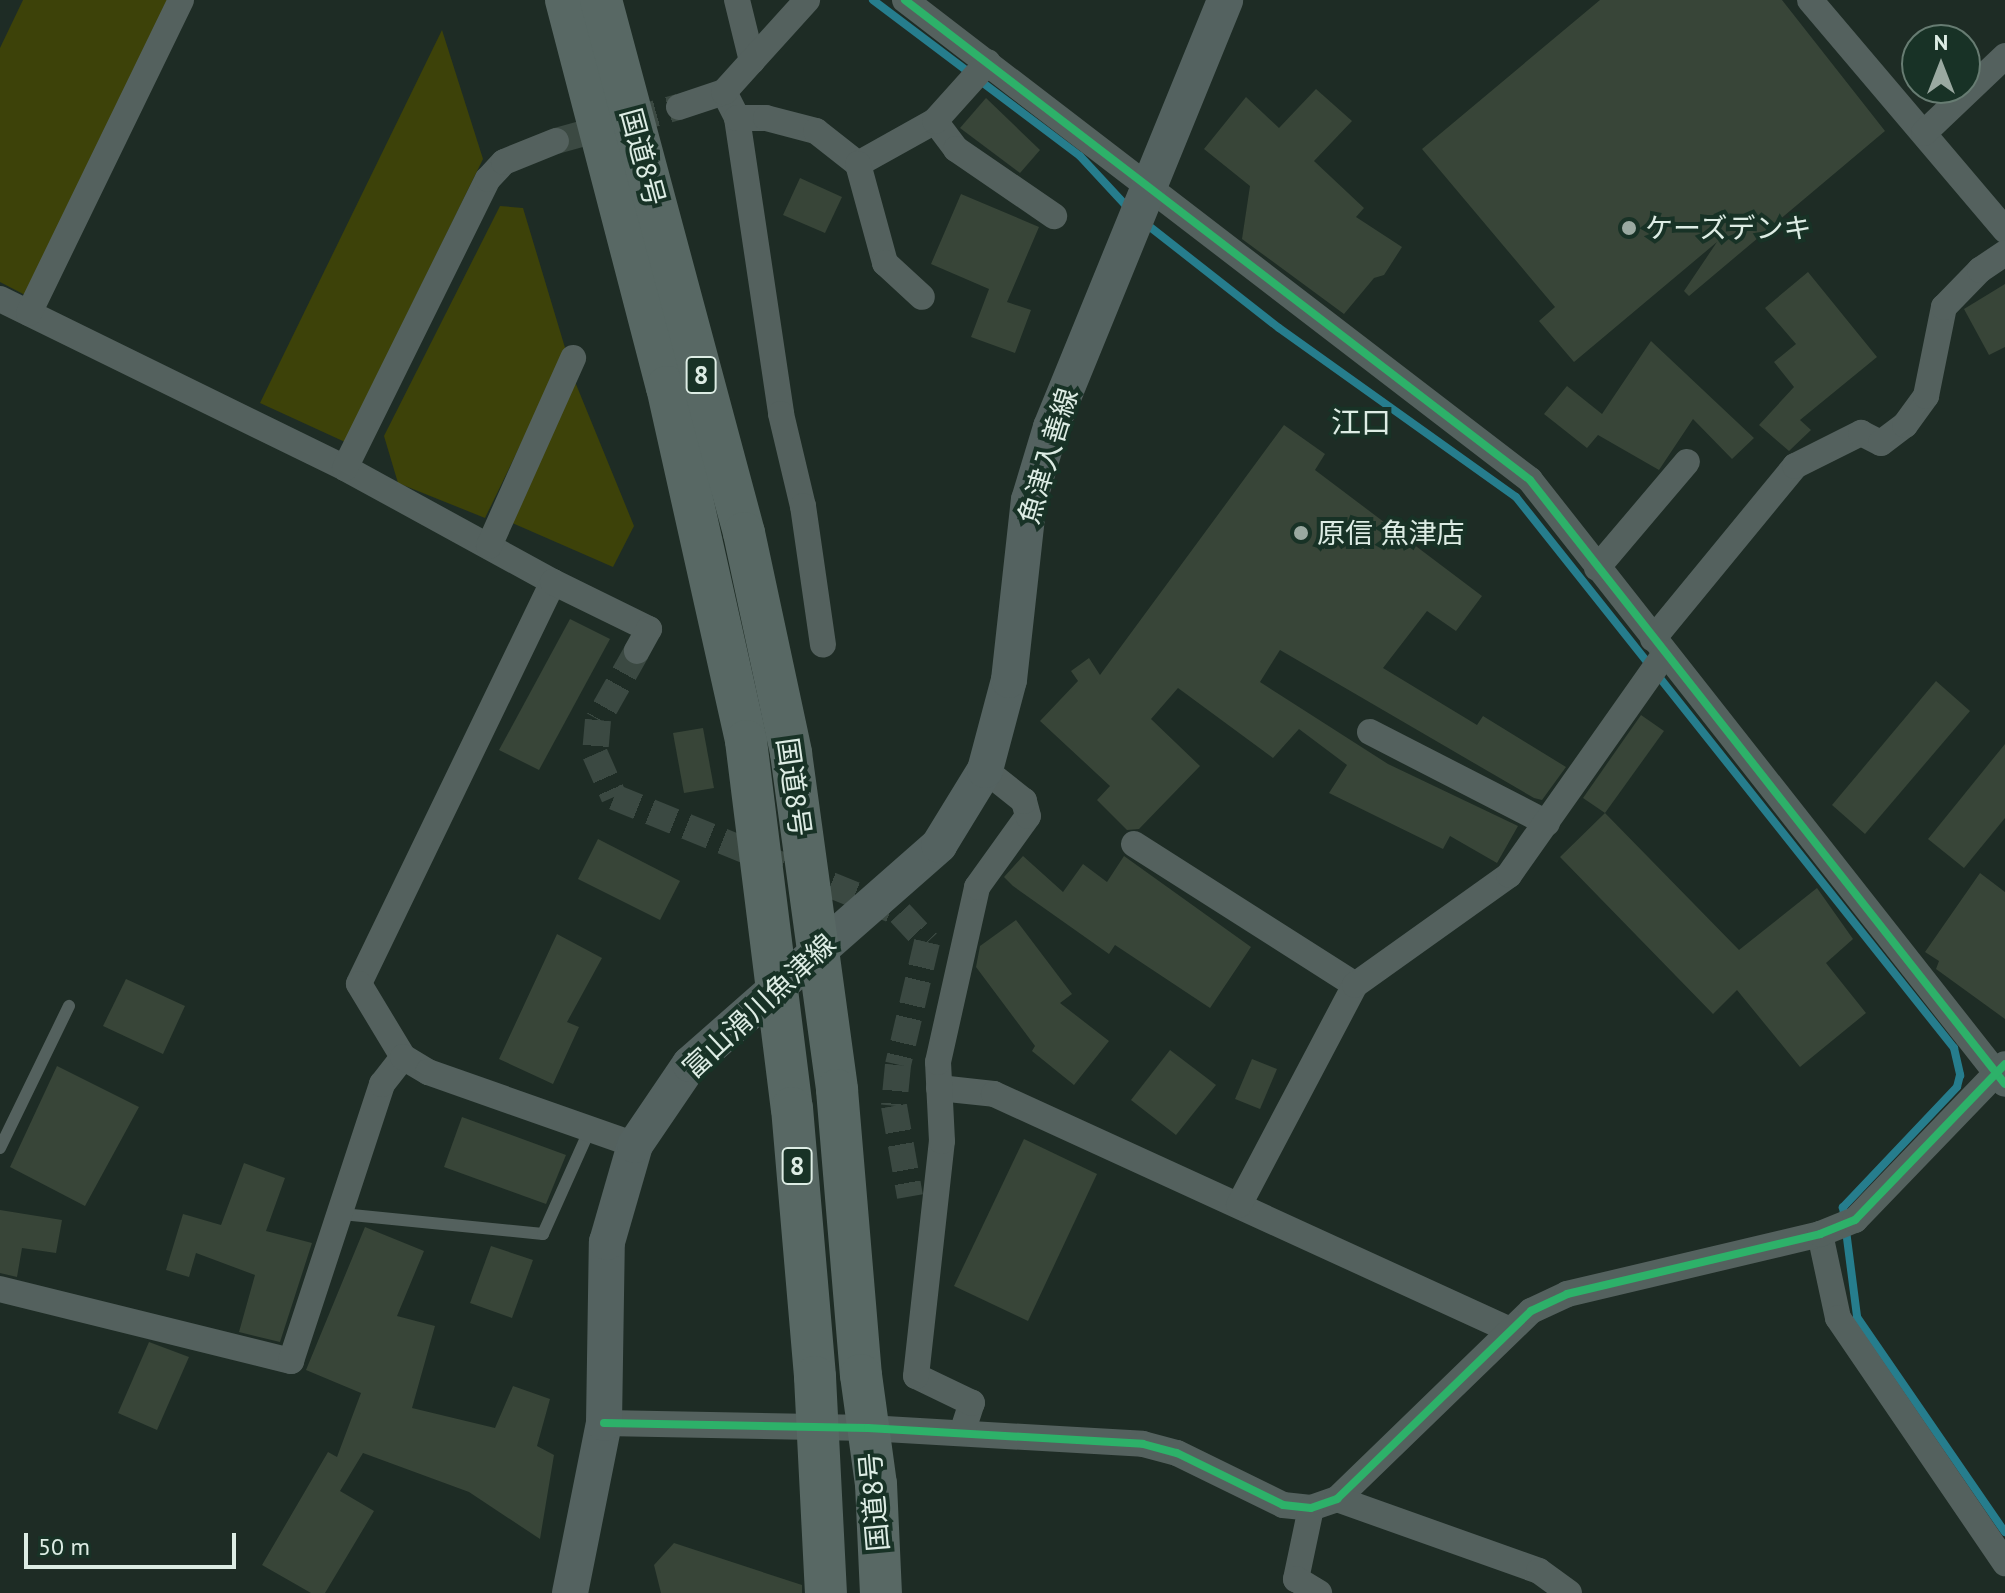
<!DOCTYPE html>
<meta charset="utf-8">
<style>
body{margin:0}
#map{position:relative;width:2005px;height:1593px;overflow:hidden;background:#1e2c25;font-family:"PT Sans","Noto Sans JP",sans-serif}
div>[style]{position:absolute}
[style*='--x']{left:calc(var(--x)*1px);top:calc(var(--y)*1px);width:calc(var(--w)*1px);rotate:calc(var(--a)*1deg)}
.green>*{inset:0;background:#3d4209}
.stream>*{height:8px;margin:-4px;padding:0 4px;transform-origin:4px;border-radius:4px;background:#267d8d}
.building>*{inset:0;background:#384538}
.minor-tunnel>*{height:26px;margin-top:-13px;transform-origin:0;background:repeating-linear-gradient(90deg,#3b4942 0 26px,transparent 0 39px)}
.service>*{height:12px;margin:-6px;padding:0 6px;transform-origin:6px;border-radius:6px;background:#54615e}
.minor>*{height:26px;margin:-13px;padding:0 13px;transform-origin:13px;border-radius:13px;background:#54615e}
.secondary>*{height:36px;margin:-18px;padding:0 18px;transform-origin:18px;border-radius:18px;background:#546260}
.trunk>*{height:42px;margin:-21px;padding:0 21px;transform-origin:21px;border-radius:21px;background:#586864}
.cycleway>*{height:8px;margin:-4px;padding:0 4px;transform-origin:4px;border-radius:4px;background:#2db169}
.dots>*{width:22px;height:22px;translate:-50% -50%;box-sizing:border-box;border:4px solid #183226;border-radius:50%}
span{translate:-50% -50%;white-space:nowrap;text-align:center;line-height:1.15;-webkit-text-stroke:8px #183226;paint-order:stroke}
.shield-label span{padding:2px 6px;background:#183226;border:2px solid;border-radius:6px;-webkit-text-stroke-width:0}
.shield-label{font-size:26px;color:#ddece4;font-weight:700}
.street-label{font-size:28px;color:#ddece4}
.poi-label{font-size:28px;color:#ddece4}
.left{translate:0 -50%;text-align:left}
.neighbourhood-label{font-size:30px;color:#ddece4}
.north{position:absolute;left:1901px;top:24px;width:80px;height:80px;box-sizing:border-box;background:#183226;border:2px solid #677c72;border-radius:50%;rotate:0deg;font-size:22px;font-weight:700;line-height:32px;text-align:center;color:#ddece4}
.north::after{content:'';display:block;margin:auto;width:28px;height:36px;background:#9aa9a1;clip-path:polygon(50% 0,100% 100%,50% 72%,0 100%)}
.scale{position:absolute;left:24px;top:1533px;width:212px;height:36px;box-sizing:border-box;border:4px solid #ddece4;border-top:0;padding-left:10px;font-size:24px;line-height:28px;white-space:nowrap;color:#ddece4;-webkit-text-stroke:6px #183226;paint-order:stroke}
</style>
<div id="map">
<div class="green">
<div style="clip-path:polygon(23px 0,169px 0,27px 296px,0 282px,0 48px)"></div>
<div style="clip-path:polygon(442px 30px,483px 159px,345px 442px,260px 403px)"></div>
<div style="clip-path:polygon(500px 206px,523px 208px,566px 351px,485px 518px,398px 483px,384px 436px)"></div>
<div style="clip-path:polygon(571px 372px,634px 526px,613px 567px,510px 522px)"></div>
</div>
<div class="stream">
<div style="--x:873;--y:0;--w:259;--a:37"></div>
<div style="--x:1080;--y:156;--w:72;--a:47.2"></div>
<div style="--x:1145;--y:223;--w:170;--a:38.1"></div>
<div style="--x:1279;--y:328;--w:291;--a:35.5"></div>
<div style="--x:1516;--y:497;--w:704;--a:51.52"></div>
<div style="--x:1954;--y:1048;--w:28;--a:77"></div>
<div style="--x:1960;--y:1075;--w:12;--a:104"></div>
<div style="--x:1957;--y:1087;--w:166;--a:133.5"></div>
<div style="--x:1843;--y:1207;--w:111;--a:82.7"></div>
<div style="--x:1857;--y:1317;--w:261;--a:55.5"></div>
</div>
<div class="building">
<div style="clip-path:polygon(1600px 0,1782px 0,1885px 131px,1689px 296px,1684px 291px,1717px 242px,1574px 362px,1539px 321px,1555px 307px,1422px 149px)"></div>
<div style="clip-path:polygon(1316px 89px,1352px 121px,1314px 161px,1364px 208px,1356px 217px,1402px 247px,1384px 275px,1374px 278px,1344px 314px,1242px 239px,1250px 186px,1204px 149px,1246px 97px,1279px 128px)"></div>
<div style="clip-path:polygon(986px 98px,1040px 150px,1020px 173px,960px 128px)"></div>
<div style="clip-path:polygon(800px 178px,842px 197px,825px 233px,783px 215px)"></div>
<div style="clip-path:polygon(961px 194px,1039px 227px,1007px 302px,1031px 310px,1015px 353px,971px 337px,989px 289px,931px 264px)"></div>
<div style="clip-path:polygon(1808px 272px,1877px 357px,1800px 420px,1811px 430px,1789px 451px,1759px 425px,1794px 387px,1774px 362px,1796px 344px,1765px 308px)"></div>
<div style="clip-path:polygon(2005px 284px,2005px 347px,1989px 355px,1964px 309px)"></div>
<div style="clip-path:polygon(1651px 341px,1754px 438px,1732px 459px,1693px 419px,1659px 470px,1598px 435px,1587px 448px,1544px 414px,1567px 386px,1602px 414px)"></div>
<div style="clip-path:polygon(1284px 425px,1325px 454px,1315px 470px,1482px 596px,1456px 631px,1427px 611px,1383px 668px,1477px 725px,1483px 716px,1566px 767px,1542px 800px,1534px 798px,1280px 650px,1260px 682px,1388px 764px,1518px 826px,1497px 863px,1450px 836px,1443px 849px,1329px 793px,1347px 765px,1299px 729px,1273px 758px,1178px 688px,1151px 719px,1200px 766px,1139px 829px,1127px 830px,1097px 800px,1110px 786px,1040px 721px,1078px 681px,1071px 671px,1089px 658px,1100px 675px)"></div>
<div style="clip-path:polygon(570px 619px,610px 639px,539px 770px,499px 750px)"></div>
<div style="clip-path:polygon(1936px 681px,1970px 711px,1865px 834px,1832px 805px)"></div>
<div style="clip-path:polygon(1641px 715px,1664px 731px,1605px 813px,1583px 798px)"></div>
<div style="clip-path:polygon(703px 728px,714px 788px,684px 793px,673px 733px)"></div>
<div style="clip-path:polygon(2005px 744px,2005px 818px,1964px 868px,1928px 839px)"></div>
<div style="clip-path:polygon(1605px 813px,1739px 950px,1817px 888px,1853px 939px,1826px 963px,1866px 1013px,1800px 1067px,1737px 990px,1713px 1014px,1560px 857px)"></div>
<div style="clip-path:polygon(598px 839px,680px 881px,660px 920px,578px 879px)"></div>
<div style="clip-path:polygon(1023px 856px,1063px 892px,1083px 864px,1107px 882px,1124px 856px,1251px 947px,1210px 1008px,1115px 945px,1109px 954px,1013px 886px,1004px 877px)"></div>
<div style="clip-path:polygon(1980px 873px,2005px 892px,2005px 1019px,1936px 969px,1939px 961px,1925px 952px)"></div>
<div style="clip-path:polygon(1016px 920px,1072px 994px,1060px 1003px,1109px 1041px,1074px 1085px,1032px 1051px,1035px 1046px,976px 967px,980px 946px)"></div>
<div style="clip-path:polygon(557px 934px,602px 958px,567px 1022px,579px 1027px,553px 1084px,499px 1059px)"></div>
<div style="clip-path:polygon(126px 979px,185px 1006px,163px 1054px,103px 1026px)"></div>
<div style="clip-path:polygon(1170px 1050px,1216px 1085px,1176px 1135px,1131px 1100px)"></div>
<div style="clip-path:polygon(1252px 1059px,1277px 1069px,1260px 1109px,1235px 1099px)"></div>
<div style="clip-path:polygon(57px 1066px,139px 1107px,85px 1206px,10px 1167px)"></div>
<div style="clip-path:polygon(462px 1117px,566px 1155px,546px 1204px,444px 1167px)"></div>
<div style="clip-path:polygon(1024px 1139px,1097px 1174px,1028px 1321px,954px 1286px)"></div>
<div style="clip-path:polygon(244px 1163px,285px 1178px,266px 1231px,312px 1243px,280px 1342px,239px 1332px,255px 1275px,196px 1253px,189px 1277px,166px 1270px,183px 1214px,221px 1225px)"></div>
<div style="clip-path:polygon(0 1210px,62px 1220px,56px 1253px,22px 1248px,17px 1277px,0 1273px)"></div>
<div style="clip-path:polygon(365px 1227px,424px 1251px,397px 1316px,435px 1326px,412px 1408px,495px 1428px,513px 1386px,550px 1399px,537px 1446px,554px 1455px,540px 1539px,469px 1492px,363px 1453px,340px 1491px,374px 1511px,325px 1593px,311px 1593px,262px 1565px,328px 1452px,337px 1457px,361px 1393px,306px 1370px)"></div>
<div style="clip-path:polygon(491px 1246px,533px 1260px,512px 1318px,470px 1303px)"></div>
<div style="clip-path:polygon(149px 1342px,189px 1357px,157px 1430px,118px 1413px)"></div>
<div style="clip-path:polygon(674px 1543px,802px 1585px,802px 1593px,661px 1593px,654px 1565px)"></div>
</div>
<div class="minor-tunnel">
<div style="--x:556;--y:141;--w:128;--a:-15.5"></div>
<div style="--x:637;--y:651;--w:79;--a:119.5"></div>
<div style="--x:598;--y:720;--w:34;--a:95"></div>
<div style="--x:595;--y:754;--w:47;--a:66.2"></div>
<div style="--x:614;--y:797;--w:309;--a:22.1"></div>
<div style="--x:900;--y:913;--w:40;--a:47"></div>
<div style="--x:927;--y:942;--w:126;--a:103.3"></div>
<div style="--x:898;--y:1065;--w:41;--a:95.6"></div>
<div style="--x:894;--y:1106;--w:92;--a:80"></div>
</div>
<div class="service">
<div style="--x:0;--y:1148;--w:158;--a:-64.1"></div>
<div style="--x:342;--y:1214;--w:202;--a:5.7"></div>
<div style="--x:543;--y:1234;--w:115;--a:-65.9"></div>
</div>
<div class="minor">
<div style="--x:737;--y:0;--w:63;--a:76.2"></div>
<div style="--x:905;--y:0;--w:788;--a:37.52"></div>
<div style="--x:1530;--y:480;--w:768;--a:51.82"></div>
<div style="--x:1810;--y:0;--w:302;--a:49.7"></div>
<div style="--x:724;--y:92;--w:29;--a:63"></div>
<div style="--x:737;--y:118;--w:299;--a:81.5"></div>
<div style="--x:781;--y:414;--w:95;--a:76.6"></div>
<div style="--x:803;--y:506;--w:140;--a:81.8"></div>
<div style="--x:679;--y:107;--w:47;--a:-18.4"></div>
<div style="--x:724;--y:92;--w:124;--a:-47.9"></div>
<div style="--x:737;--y:118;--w:29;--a:0"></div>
<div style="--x:766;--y:118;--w:52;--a:14.6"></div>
<div style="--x:816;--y:131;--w:53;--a:38.2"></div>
<div style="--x:858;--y:164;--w:88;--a:-29.2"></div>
<div style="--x:935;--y:121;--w:35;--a:53"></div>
<div style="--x:956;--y:149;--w:119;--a:34.4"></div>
<div style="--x:935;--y:121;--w:79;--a:-48.1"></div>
<div style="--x:1924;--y:133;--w:112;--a:-43.5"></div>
<div style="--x:858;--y:164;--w:103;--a:74.7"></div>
<div style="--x:885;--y:263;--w:50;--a:42.6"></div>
<div style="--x:0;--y:299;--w:384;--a:26.1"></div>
<div style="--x:345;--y:468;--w:237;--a:28.7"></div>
<div style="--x:553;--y:582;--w:446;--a:115.8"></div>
<div style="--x:359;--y:984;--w:85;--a:58.9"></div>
<div style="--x:29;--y:313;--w:348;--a:-64.1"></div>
<div style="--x:345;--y:468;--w:322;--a:-63.7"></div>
<div style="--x:488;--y:179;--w:23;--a:-47"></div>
<div style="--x:504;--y:162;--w:56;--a:-22"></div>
<div style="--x:489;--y:546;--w:206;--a:-65.9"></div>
<div style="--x:1597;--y:568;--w:139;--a:-49.7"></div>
<div style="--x:553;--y:582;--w:107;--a:26.1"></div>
<div style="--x:649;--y:629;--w:25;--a:119"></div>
<div style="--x:1653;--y:639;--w:224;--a:-50.6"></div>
<div style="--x:1795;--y:466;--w:74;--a:-26.6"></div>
<div style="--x:1861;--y:433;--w:22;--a:27"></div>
<div style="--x:1881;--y:443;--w:30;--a:-37"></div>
<div style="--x:1905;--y:425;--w:36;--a:-54"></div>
<div style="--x:1926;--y:396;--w:91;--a:-78.6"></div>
<div style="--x:1944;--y:307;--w:52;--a:-45.8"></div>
<div style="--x:1980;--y:270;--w:30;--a:-34"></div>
<div style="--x:1370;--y:732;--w:199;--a:27.2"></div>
<div style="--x:1134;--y:844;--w:262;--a:32.5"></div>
<div style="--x:939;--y:1088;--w:55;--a:6.2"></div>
<div style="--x:994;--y:1094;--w:567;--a:24.58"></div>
<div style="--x:1239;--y:1205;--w:249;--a:-62.2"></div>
<div style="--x:1355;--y:985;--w:189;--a:-35.5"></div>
<div style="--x:1509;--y:875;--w:271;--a:-54.8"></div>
<div style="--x:1820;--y:1234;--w:86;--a:77.9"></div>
<div style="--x:1838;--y:1318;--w:297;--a:55.7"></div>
<div style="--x:0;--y:1289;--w:300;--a:13.9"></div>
<div style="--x:291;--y:1361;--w:292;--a:-71.8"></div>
<div style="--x:382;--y:1084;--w:34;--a:-52"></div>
<div style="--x:403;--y:1057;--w:29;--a:31"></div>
<div style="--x:428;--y:1072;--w:219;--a:19.4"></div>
<div style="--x:604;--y:1423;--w:264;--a:1.1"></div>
<div style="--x:868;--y:1428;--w:275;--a:3.3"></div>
<div style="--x:1143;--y:1444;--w:35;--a:15"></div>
<div style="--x:1177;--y:1453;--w:118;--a:26.1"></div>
<div style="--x:1283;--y:1505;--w:28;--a:6"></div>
<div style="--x:1311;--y:1508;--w:28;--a:-19"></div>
<div style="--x:1337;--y:1499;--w:270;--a:-44.1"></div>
<div style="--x:1531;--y:1311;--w:40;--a:-25"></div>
<div style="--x:1567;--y:1294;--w:260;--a:-13.3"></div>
<div style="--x:1820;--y:1234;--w:38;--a:-22"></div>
<div style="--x:1855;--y:1220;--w:216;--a:-46.1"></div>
<div style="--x:962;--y:1433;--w:32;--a:-72"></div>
<div style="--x:972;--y:1403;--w:62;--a:-154.3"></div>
<div style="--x:916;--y:1376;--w:236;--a:-83.7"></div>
<div style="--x:942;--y:1141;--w:79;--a:-92.9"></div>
<div style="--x:938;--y:1062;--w:179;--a:-77.4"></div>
<div style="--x:977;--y:887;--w:87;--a:-54.3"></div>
<div style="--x:1028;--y:816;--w:16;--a:-105"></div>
<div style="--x:1024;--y:801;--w:50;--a:-141.5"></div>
<div style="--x:1337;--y:1499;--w:214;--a:19.6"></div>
<div style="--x:1539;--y:1571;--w:37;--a:36"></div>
<div style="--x:1311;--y:1508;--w:73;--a:101.9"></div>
<div style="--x:1296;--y:1579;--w:27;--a:31"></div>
</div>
<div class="secondary">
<div style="--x:570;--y:1593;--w:173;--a:-78.7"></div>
<div style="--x:604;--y:1423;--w:181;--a:-89.1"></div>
<div style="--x:607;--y:1242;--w:101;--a:-73.9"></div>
<div style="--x:635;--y:1145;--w:98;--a:-55.8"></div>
<div style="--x:690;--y:1064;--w:332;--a:-41.3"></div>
<div style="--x:939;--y:845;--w:88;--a:-58.5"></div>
<div style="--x:985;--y:770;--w:93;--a:-75.1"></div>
<div style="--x:1009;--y:680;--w:181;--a:-83.7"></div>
<div style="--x:1029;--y:500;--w:76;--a:-73.2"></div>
<div style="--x:1051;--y:427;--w:461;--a:-67.8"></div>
</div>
<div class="trunk">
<div style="--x:566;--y:0;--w:400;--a:75.4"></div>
<div style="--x:667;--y:387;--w:363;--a:77.4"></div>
<div style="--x:746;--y:741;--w:370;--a:82.9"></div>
<div style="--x:792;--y:1108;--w:270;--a:85.1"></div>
<div style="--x:815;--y:1377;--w:216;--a:87.1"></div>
<div style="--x:601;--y:0;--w:552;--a:74.98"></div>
<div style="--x:744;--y:533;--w:225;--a:77.9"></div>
<div style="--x:791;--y:753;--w:340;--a:82.2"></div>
<div style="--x:837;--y:1090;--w:286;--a:85.2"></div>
<div style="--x:861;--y:1375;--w:110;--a:82.2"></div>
<div style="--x:876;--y:1484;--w:109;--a:87.4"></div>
</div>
<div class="cycleway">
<div style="--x:905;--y:0;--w:788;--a:37.52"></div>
<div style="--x:1530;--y:480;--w:768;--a:51.82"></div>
<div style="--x:604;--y:1423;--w:264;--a:1.1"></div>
<div style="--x:868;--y:1428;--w:275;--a:3.3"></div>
<div style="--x:1143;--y:1444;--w:35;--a:15"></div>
<div style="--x:1177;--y:1453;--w:118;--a:26.1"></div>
<div style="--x:1283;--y:1505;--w:28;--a:6"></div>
<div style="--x:1311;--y:1508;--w:28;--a:-19"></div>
<div style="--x:1337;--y:1499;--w:270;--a:-44.1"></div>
<div style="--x:1531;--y:1311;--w:40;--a:-25"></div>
<div style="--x:1567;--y:1294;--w:260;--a:-13.3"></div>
<div style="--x:1820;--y:1234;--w:38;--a:-22"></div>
<div style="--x:1855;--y:1220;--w:216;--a:-46.1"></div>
</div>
<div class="dots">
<div style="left:1629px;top:228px;background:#9aa9a1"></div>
<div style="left:1301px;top:533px;background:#9aa9a1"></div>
</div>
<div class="shield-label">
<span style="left:701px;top:375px">8</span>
<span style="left:797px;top:1166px">8</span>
</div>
<div class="street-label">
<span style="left:643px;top:157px;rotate:75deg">国道8号</span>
<span style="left:1048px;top:456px;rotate:-73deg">魚津入善線</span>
<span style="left:794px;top:787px;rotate:82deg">国道8号</span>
<span style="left:759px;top:1006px;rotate:-43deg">富山滑川魚津線</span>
<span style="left:874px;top:1502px;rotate:-95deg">国道8号</span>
</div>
<div class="poi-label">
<span class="left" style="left:1645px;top:228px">ケーズデンキ</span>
<span class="left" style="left:1317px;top:533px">原信 魚津店</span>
</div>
<div class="neighbourhood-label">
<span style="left:1361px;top:422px">江口</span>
</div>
<div class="north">N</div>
<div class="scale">50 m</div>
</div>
